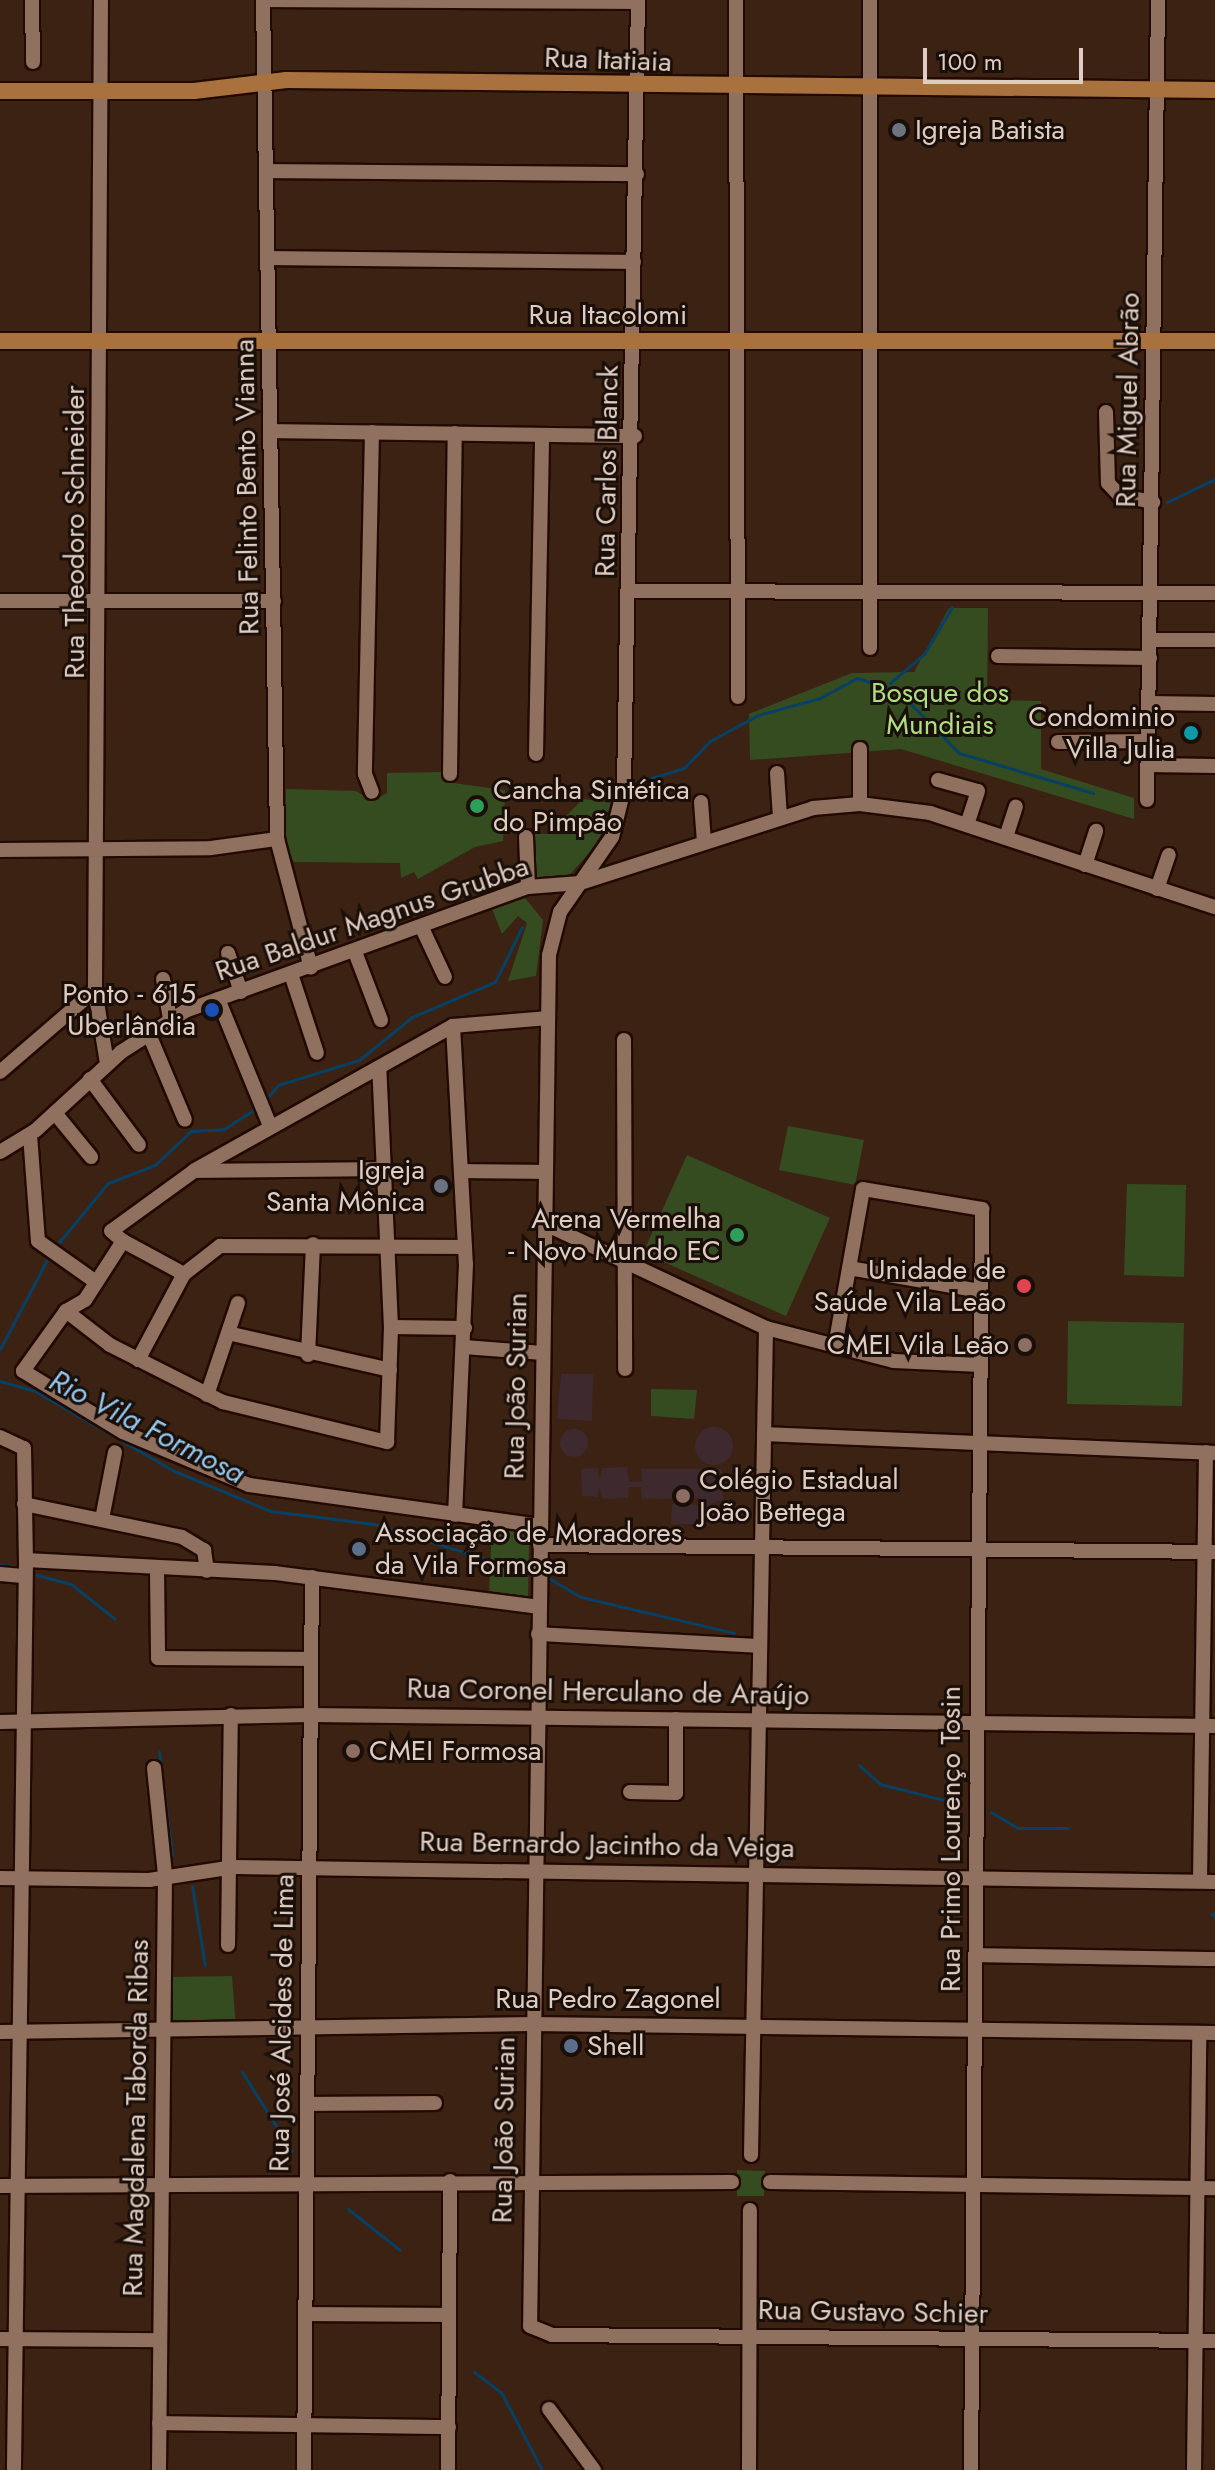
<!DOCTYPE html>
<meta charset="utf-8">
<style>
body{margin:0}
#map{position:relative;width:1215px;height:2470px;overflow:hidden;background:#3c2213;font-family:Jost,sans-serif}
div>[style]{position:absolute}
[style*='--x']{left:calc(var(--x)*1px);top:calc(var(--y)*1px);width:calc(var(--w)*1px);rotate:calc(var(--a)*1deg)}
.education>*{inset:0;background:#3e2a2e}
.round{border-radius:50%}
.green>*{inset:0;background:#354c20}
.stream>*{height:3px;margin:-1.5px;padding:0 1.5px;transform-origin:1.5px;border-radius:1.5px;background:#064064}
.roads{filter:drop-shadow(2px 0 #220a00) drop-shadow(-2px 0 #220a00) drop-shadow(0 2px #220a00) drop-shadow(0 -2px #220a00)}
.minor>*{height:14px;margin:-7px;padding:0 7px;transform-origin:7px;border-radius:7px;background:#90705f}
.major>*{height:16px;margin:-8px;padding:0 8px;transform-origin:8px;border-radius:8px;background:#a8713e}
.dots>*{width:22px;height:22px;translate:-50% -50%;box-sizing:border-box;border:4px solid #1a0f08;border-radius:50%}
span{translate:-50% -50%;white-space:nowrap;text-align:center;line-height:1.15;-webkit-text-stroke:6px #1a0f08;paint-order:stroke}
.street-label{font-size:28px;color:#dfcdc4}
.poi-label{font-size:28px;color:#dfcdc4}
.left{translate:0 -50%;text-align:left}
.right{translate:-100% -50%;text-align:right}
.park-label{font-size:28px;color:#acdf81}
.water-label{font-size:30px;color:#93c7f0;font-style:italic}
.scale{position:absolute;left:923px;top:48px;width:160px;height:36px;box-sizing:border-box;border:4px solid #dfcdc4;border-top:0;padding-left:10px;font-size:24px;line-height:28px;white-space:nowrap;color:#dfcdc4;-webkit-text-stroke:6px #1a0f08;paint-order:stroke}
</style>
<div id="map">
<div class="education">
<div style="clip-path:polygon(561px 1374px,593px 1374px,592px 1421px,557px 1419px)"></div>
<div class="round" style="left:695px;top:1427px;width:38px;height:38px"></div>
<div class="round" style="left:560px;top:1429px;width:28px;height:28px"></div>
<div style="clip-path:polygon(627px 1467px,629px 1482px,642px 1481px,641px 1469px,722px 1469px,723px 1500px,707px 1505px,716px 1506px,717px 1524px,671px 1524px,672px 1504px,700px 1505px,699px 1498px,642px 1499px,641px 1487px,629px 1487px,628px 1498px,603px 1499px,599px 1486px,598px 1497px,582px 1496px,581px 1469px,598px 1468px,599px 1481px,602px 1468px)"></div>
</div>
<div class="green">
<div style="clip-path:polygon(949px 608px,988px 608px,987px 700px,1041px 701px,1041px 769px,1134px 798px,1134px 819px,901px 749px,750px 760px,749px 714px,852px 673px,914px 672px)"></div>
<div style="clip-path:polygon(443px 772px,453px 783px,505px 790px,503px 841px,475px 847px,418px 879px,414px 872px,401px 878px,400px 863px,294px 862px,285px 847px,286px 789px,356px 791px,372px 801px,387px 793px,387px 773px)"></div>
<div style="clip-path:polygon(583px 799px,611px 803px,598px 843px,564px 881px,534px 884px,534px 834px,548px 834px)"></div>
<div style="clip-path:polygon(525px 898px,543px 920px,536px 976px,508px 981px,527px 923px,518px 916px,502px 934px,492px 909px)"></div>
<div style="clip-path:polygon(788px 1126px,864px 1140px,855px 1185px,779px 1170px)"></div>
<div style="clip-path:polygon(687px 1155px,830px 1218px,786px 1316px,643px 1253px)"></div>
<div style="clip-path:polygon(1127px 1184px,1186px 1185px,1184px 1277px,1124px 1275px)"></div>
<div style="clip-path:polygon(1068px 1321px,1184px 1323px,1182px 1406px,1067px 1404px)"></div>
<div style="clip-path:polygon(651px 1389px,697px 1390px,694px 1419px,651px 1416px)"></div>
<div style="clip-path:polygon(492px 1524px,519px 1529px,529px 1542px,528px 1599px,489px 1595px)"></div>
<div style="clip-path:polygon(232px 1976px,236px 2029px,172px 2028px,173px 1977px)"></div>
<div style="clip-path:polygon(737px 2170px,765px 2171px,764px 2196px,737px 2196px)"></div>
</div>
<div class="stream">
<div style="--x:1167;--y:502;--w:53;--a:-25.6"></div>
<div style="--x:890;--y:683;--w:45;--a:-40.5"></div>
<div style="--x:924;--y:654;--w:55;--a:-59.2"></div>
<div style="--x:642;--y:781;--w:44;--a:-17.2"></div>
<div style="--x:684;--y:768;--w:37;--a:-46"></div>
<div style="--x:710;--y:741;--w:55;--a:-28.4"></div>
<div style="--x:758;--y:715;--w:64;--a:-15.3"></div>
<div style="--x:820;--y:698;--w:42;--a:-28.4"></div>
<div style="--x:857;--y:678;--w:43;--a:17.6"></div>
<div style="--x:898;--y:691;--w:87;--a:45.5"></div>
<div style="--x:959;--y:753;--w:140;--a:16.6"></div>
<div style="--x:266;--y:1099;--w:18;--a:-49"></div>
<div style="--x:278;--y:1085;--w:85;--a:-17.2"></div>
<div style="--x:359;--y:1060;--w:68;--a:-39.1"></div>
<div style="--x:412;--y:1017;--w:90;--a:-22.9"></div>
<div style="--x:495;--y:982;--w:61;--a:-63.9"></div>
<div style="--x:56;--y:1246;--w:82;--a:-50.5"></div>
<div style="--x:108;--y:1183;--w:50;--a:-21"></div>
<div style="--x:155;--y:1165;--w:50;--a:-43.4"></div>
<div style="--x:191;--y:1131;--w:33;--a:-3"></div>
<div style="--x:224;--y:1129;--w:40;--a:-32.9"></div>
<div style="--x:0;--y:1349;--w:105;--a:-62.2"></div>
<div style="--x:0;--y:1381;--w:36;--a:16"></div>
<div style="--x:35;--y:1391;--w:160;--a:29.9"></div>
<div style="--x:174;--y:1471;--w:105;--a:22.4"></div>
<div style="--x:271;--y:1511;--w:104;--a:7.2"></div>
<div style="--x:374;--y:1524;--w:168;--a:17.4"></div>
<div style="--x:0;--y:1565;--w:14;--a:4"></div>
<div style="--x:37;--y:1575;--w:35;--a:15"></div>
<div style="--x:71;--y:1584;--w:56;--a:38.5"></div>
<div style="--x:545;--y:1576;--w:42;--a:30.3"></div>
<div style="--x:581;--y:1597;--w:157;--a:13.2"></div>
<div style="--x:159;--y:1752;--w:16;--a:83"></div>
<div style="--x:859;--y:1765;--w:28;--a:42"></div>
<div style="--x:880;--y:1784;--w:73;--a:14.2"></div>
<div style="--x:162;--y:1776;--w:80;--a:82.8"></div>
<div style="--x:991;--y:1812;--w:31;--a:31"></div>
<div style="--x:1018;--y:1828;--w:50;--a:0"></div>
<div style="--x:192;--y:1886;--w:80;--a:80.7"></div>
<div style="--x:1212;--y:1914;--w:4;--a:45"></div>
<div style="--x:242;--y:2072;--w:93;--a:57.7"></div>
<div style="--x:348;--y:2209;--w:66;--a:38.3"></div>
<div style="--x:474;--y:2372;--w:34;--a:37"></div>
<div style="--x:501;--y:2392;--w:88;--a:62.3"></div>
</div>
<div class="roads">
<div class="minor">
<div style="--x:32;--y:0;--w:62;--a:89.1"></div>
<div style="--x:101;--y:0;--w:990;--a:90.35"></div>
<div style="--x:95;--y:990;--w:74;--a:80.7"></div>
<div style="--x:263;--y:0;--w:839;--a:89.04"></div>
<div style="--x:277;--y:839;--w:133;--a:75.2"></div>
<div style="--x:263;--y:0;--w:375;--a:0.3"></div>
<div style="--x:638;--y:0;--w:789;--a:91.02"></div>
<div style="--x:624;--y:789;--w:49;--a:104"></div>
<div style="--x:612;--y:837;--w:91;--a:124.7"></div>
<div style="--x:560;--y:912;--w:44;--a:104.3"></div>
<div style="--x:549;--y:955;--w:1371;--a:90.79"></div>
<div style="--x:530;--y:2326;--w:24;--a:22"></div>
<div style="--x:552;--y:2335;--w:663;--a:0.52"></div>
<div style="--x:736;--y:0;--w:697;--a:89.84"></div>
<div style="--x:268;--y:171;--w:369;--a:0.5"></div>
<div style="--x:270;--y:258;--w:364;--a:0.6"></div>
<div style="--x:1106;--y:412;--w:71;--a:88.4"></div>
<div style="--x:1108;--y:483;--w:16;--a:47"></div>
<div style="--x:1119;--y:495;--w:35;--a:12"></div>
<div style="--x:273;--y:431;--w:362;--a:0.8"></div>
<div style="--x:372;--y:432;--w:342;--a:91.2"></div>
<div style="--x:365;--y:774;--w:19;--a:69"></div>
<div style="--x:630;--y:591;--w:585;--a:0.2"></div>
<div style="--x:0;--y:601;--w:274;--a:0"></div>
<div style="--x:1150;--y:640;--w:65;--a:0"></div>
<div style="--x:870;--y:648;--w:648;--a:-90"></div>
<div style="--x:998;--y:656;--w:152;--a:0.8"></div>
<div style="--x:1149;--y:703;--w:66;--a:0.9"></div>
<div style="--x:1058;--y:742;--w:90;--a:-0.6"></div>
<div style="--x:536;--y:754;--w:319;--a:-88.9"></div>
<div style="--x:1148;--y:765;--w:67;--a:0.9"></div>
<div style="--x:777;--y:773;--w:44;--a:86.1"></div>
<div style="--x:450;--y:774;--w:341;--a:-89.2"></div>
<div style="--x:938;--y:780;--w:41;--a:15.4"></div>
<div style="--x:978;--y:791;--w:35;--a:108"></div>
<div style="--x:1147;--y:800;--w:800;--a:-89.21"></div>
<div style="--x:701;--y:802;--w:40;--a:85.7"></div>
<div style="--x:860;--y:804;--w:55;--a:-90"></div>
<div style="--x:526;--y:837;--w:50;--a:87.7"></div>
<div style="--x:1006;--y:837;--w:32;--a:-72"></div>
<div style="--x:0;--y:850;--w:211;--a:-0.5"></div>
<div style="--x:211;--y:848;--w:67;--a:-7.8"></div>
<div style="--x:1085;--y:865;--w:36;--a:-72"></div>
<div style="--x:1157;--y:889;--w:36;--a:-71"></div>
<div style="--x:422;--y:928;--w:54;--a:64.9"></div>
<div style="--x:355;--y:952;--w:73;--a:69.1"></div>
<div style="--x:228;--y:953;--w:41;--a:71.6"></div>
<div style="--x:291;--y:974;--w:83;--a:71.8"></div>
<div style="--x:163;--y:979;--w:40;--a:80"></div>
<div style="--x:218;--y:999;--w:137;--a:67.7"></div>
<div style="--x:453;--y:1026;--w:238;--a:86.9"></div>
<div style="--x:466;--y:1264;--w:251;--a:92.5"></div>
<div style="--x:148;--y:1032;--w:95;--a:67.2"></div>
<div style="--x:624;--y:1040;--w:329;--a:89.8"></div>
<div style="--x:0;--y:1072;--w:125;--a:-40.8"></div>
<div style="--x:90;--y:1079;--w:82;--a:53.4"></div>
<div style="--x:55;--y:1113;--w:57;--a:50.7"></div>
<div style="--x:30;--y:1135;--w:106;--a:85.7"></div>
<div style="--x:38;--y:1241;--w:71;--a:35.3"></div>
<div style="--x:0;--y:1152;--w:42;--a:-31.4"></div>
<div style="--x:36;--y:1130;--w:115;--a:-42.5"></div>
<div style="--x:121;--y:1052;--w:76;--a:-32.6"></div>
<div style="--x:185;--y:1011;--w:365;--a:-19.9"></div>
<div style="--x:528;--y:887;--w:52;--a:-4.4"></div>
<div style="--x:580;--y:883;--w:245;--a:-17.8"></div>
<div style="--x:813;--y:808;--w:47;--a:-4.9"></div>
<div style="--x:860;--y:804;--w:71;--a:7.3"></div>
<div style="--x:930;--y:813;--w:300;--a:18.3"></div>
<div style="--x:386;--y:1169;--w:192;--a:179.4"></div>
<div style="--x:194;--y:1171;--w:102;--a:144.1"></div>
<div style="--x:111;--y:1231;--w:16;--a:40"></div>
<div style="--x:123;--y:1241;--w:70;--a:122.8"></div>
<div style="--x:85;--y:1300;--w:22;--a:150"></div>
<div style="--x:66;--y:1311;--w:74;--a:125.6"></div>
<div style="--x:23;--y:1371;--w:117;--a:31.4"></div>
<div style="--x:123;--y:1432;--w:137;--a:22.8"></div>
<div style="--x:249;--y:1485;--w:294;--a:8"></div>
<div style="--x:195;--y:1170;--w:295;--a:-29.2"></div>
<div style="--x:453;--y:1026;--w:95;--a:-4.8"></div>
<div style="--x:463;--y:1171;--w:83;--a:0.7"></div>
<div style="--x:545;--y:1224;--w:244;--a:25.2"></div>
<div style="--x:766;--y:1328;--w:132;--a:14.5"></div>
<div style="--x:894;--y:1361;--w:87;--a:2.6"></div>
<div style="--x:123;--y:1241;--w:69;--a:28.4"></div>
<div style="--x:849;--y:1268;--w:134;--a:9.9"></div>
<div style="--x:66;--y:1311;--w:56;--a:37.7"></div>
<div style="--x:110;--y:1345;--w:127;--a:26.8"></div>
<div style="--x:223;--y:1402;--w:169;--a:13.7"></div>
<div style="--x:387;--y:1442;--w:115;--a:-88"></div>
<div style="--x:391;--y:1327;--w:260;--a:-92.6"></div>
<div style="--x:391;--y:1327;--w:74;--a:0.8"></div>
<div style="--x:232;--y:1334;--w:162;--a:12.8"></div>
<div style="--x:836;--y:1341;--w:154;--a:-79.9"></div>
<div style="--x:863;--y:1189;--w:121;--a:9.5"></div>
<div style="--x:982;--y:1209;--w:1261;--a:90.5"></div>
<div style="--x:464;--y:1347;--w:79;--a:4.3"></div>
<div style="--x:308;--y:1355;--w:111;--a:-87.4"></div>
<div style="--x:138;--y:1360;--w:98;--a:-61.9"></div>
<div style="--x:184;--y:1274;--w:46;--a:-37.9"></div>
<div style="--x:220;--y:1246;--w:245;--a:0.2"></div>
<div style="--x:207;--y:1395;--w:97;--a:-71.4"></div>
<div style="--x:764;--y:1434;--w:451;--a:2.4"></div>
<div style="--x:0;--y:1437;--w:26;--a:25"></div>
<div style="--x:24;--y:1448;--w:112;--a:89"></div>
<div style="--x:26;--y:1560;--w:910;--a:90.76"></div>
<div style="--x:24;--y:1504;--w:161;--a:11.8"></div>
<div style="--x:182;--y:1537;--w:26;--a:31"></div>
<div style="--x:204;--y:1550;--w:21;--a:82"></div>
<div style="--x:102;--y:1519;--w:68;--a:-79"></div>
<div style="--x:540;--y:1545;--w:675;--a:0.59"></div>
<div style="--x:26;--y:1560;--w:249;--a:3"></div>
<div style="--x:275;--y:1573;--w:266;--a:7.3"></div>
<div style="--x:157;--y:1570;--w:88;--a:89.3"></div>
<div style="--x:158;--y:1658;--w:153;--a:0.4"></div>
<div style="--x:0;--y:1574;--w:23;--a:5"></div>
<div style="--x:538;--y:1634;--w:222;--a:3.1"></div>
<div style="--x:0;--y:1722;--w:310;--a:-1.3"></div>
<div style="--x:310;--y:1715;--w:905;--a:0.7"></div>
<div style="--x:154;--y:1768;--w:108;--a:84.1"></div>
<div style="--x:165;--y:1875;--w:595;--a:90.58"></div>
<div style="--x:630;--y:1792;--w:46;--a:1.2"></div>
<div style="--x:676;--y:1793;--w:74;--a:-90"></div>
<div style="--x:0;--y:1878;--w:149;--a:0.8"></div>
<div style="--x:149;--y:1880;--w:86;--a:-8.7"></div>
<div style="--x:234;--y:1867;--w:981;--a:0.88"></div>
<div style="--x:1200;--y:1881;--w:429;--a:-89.2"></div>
<div style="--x:228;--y:1945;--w:230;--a:-89.3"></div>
<div style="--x:976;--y:1955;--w:239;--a:1"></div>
<div style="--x:0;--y:2032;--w:532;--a:-0.86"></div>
<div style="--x:532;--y:2024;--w:683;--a:0.75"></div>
<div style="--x:307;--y:2104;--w:128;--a:-0.4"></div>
<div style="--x:751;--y:2155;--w:827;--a:-88.96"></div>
<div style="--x:770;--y:2182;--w:445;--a:0.8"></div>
<div style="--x:0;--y:2186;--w:732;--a:-0.31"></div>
<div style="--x:305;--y:2314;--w:144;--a:0.4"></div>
<div style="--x:0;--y:2339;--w:160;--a:0.4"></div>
<div style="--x:549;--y:2409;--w:76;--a:53.6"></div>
<div style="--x:159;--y:2423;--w:290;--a:0.8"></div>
<div style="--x:304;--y:2470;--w:893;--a:-89.49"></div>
<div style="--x:448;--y:2470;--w:289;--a:-89.6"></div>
<div style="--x:749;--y:2470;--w:260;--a:-89.8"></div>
<div style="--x:1194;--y:2470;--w:437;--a:-89.3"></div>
</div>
<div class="major">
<div style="--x:0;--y:91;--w:194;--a:0"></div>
<div style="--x:194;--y:91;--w:93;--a:-6.8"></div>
<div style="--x:286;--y:80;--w:929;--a:0.62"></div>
<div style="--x:0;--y:341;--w:1215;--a:0"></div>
</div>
</div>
<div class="dots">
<div style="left:899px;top:130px;background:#6b7280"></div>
<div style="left:1191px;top:733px;background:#0f9aa8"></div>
<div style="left:477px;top:806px;background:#2e9e5b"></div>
<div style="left:212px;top:1010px;background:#1a4fb4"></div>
<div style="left:441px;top:1186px;background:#6b7280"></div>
<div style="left:737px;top:1235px;background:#2e9e5b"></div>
<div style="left:1024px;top:1286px;background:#e0444e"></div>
<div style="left:1025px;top:1345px;background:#8d6e63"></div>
<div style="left:683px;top:1496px;background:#8d6e63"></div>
<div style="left:359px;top:1549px;background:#5c6f8a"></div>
<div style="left:353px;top:1751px;background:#8d6e63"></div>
<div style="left:571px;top:2046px;background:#5c6f8a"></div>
</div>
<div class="street-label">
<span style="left:608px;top:60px;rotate:2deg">Rua Itatiaia</span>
<span style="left:608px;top:315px">Rua Itacolomi</span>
<span style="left:1128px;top:400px;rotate:-89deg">Rua Miguel Abrão</span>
<span style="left:607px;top:471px;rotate:-89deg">Rua Carlos Blanck</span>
<span style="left:247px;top:487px;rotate:-91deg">Rua Felinto Bento Vianna</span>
<span style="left:75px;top:532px;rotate:-90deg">Rua Theodoro Schneider</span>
<span style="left:372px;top:919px;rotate:-19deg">Rua Baldur Magnus Grubba</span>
<span style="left:516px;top:1386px;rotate:-89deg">Rua João Surian</span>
<span style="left:608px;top:1692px;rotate:1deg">Rua Coronel Herculano de Araújo</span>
<span style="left:951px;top:1839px;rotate:-90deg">Rua Primo Lourenço Tosin</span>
<span style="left:607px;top:1845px;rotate:1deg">Rua Bernardo Jacintho da Veiga</span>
<span style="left:608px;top:1999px">Rua Pedro Zagonel</span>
<span style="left:282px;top:2023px;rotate:-89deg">Rua José Alcides de Lima</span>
<span style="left:136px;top:2118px;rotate:-89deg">Rua Magdalena Taborda Ribas</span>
<span style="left:504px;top:2130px;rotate:-89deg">Rua João Surian</span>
<span style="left:873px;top:2312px;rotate:1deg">Rua Gustavo Schier</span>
</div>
<div class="poi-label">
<span class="left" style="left:915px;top:130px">Igreja Batista</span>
<span class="right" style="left:1175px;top:733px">Condominio<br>Villa Julia</span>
<span class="left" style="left:493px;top:806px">Cancha Sintética<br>do Pimpão</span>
<span class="right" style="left:196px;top:1010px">Ponto - 615<br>Uberlândia</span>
<span class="right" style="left:425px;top:1186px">Igreja<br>Santa Mônica</span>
<span class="right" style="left:721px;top:1235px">Arena Vermelha<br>- Novo Mundo EC</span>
<span class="right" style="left:1006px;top:1286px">Unidade de<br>Saúde Vila Leão</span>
<span class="right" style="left:1009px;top:1345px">CMEI Vila Leão</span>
<span class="left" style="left:699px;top:1496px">Colégio Estadual<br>João Bettega</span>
<span class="left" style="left:375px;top:1549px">Associação de Moradores<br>da Vila Formosa</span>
<span class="left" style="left:369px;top:1751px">CMEI Formosa</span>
<span class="left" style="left:587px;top:2046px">Shell</span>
</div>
<div class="park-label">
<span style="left:940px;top:709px">Bosque dos<br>Mundiais</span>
</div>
<div class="water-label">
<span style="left:147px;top:1427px;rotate:27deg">Rio Vila Formosa</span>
</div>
<div class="scale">100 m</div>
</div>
